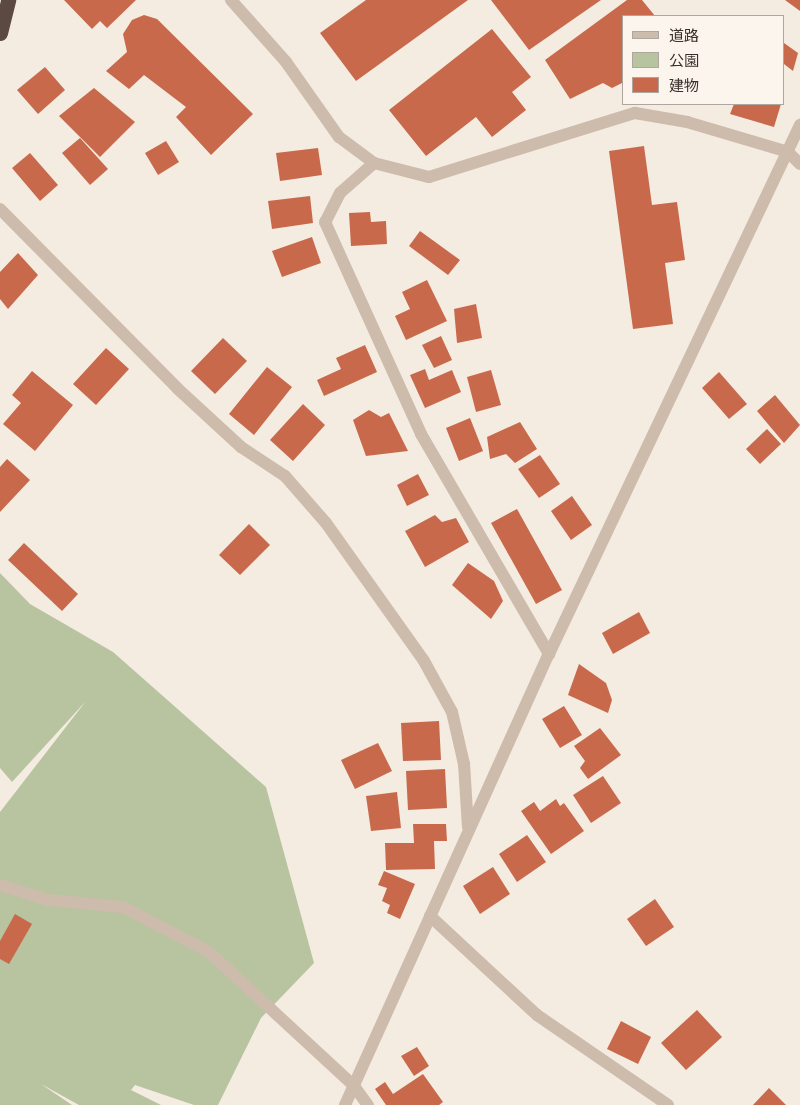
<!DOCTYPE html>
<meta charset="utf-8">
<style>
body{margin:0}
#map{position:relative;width:800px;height:1105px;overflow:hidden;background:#f4ebe1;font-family:"Nunito Sans","Noto Sans JP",sans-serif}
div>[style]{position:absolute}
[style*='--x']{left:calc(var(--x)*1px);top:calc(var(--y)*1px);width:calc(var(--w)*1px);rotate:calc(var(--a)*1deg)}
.green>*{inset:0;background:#b8c4a0}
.building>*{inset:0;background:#c8694b}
.street>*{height:12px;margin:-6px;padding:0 6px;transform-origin:6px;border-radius:6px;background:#cdbbac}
.highway>*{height:15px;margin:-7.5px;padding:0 7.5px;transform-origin:7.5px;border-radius:7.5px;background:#5c4a42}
span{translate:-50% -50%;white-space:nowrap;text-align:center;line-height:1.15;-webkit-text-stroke:4px #fbf5ee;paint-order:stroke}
.legend{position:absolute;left:622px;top:15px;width:162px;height:90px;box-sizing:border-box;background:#fbf5ee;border:1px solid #aea6a0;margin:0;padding:6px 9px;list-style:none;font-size:15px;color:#3b302b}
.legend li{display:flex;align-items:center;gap:10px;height:25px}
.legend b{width:25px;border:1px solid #aea6a0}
</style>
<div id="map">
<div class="green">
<div style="clip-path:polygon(0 573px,30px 604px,113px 652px,266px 787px,314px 963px,261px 1018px,218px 1105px,194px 1105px,135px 1085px,131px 1090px,161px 1105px,79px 1105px,41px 1084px,72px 1105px,0 1105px,0 812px,86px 701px,12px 782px,0 768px)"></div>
</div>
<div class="building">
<div style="clip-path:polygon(64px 0,136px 0,107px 28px,100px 21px,92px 29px)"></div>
<div style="clip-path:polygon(366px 0,468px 0,356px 81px,320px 33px)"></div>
<div style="clip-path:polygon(491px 0,601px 0,529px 50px)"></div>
<div style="clip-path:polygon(627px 0,642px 0,655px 16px,624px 16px,624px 82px,612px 88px,603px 83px,570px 99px,545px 60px)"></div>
<div style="clip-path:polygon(785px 0,800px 0,800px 11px)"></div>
<div style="clip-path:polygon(144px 15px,157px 19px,253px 114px,211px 155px,176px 117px,186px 107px,144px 75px,129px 89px,106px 71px,127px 52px,123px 34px,132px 20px)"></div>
<div style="clip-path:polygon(492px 29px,531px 77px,512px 92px,526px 110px,492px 137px,476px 117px,426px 156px,389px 110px)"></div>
<div style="clip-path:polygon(784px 43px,798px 53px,793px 71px,784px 64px)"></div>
<div style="clip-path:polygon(45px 67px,65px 90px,38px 114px,17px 90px)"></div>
<div style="clip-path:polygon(94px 88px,135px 122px,100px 157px,59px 116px)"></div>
<div style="clip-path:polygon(734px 104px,781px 104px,774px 127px,730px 114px)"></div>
<div style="clip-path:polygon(80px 138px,108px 169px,90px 185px,62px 153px)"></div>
<div style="clip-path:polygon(166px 141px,179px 162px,158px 175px,145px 153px)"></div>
<div style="clip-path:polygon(644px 146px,652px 205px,677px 202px,685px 260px,665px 263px,673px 324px,633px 329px,609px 151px)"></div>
<div style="clip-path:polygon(318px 148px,322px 175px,280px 181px,276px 153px)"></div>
<div style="clip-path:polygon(30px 153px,58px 185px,40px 201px,12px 168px)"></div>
<div style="clip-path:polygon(310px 196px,313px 223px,272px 229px,268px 201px)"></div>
<div style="clip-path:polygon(370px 212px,371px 222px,386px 221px,387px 244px,351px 246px,349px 213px)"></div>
<div style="clip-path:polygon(420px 231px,460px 260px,448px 275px,409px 246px)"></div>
<div style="clip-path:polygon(312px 237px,321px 263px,282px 277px,272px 251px)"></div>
<div style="clip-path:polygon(18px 253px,38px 275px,8px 309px,0 299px,0 272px)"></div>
<div style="clip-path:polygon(427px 280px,447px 321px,406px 340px,395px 316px,410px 309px,402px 292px)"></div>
<div style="clip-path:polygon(476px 304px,482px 338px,457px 343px,454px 309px)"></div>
<div style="clip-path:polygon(441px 336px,452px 360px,434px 368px,422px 345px)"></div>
<div style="clip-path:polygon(223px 338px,247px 361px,215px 394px,191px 371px)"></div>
<div style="clip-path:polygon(365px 345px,377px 372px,324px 396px,317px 380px,341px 369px,336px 358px)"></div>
<div style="clip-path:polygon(106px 348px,129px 369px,96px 405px,73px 384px)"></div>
<div style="clip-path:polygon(267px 367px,292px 387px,254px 435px,229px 414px)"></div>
<div style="clip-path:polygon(425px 369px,429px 380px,452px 370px,461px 392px,425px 408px,410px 375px)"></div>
<div style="clip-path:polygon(491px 370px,501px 405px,476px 412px,467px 377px)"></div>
<div style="clip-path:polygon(32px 371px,73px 405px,35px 451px,3px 424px,21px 403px,12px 395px)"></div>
<div style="clip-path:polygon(719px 372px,747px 404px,729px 419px,702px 388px)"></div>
<div style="clip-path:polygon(775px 395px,800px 425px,784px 443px,757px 411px)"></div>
<div style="clip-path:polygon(303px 404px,325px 425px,293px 461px,270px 440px)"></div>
<div style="clip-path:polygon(369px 410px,381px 417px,389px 413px,408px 451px,366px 456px,353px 420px)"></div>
<div style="clip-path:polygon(470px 418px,483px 451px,459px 461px,446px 428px)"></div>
<div style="clip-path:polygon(520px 422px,537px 449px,515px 463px,506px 454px,490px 459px,487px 437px)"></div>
<div style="clip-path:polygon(767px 429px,781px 444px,760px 464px,746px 449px)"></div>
<div style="clip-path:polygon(540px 455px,560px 484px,539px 498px,518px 469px)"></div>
<div style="clip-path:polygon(7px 459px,30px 480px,0 512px,0 467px)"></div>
<div style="clip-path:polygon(418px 474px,429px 495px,407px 506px,397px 485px)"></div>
<div style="clip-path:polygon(572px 496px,592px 525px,571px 540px,551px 511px)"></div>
<div style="clip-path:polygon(517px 509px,562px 590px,536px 604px,491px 523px)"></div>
<div style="clip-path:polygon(435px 515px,442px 522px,456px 518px,469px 542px,425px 567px,405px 531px)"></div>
<div style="clip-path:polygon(249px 524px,270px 545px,240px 575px,219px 555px)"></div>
<div style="clip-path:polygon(24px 543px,78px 594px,62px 611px,8px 560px)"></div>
<div style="clip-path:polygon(468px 563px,494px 581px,503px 601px,491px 619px,452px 585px)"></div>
<div style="clip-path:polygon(639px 612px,650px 633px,613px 654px,602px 633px)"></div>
<div style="clip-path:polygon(579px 664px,606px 683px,612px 700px,608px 713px,568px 695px)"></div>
<div style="clip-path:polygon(564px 706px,582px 735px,560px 748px,542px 719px)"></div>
<div style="clip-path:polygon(439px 721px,441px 760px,403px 761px,401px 723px)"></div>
<div style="clip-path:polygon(600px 728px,621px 755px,588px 779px,580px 768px,585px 761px,574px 746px)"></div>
<div style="clip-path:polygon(378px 743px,392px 771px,355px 789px,341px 760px)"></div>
<div style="clip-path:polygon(445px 769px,447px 808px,408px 810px,406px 771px)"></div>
<div style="clip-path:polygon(603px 776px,621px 803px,591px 823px,573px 795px)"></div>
<div style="clip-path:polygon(397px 792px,401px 828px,371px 831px,366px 796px)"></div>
<div style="clip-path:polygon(556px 799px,560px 806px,564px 803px,584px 831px,551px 854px,521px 811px,534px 802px,540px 811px)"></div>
<div style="clip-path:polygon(413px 824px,446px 824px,447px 841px,434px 841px,435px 869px,386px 870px,385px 843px,414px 843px)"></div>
<div style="clip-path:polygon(527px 835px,546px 862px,517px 882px,499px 854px)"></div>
<div style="clip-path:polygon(493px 867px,510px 894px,480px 914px,463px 886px)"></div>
<div style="clip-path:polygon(384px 871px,415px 884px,400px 919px,387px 913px,390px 905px,382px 901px,387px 888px,378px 885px)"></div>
<div style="clip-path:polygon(655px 899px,674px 927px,646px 946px,627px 919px)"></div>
<div style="clip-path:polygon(15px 914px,32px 924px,9px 964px,0 959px,0 941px)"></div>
<div style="clip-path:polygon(697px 1010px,722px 1037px,686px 1070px,661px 1043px)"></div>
<div style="clip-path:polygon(621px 1021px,651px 1037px,638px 1064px,607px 1049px)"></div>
<div style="clip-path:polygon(417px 1047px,429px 1066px,414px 1076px,401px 1056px)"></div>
<div style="clip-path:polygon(423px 1074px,443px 1102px,439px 1105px,386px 1105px,375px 1089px,385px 1082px,393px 1094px)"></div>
<div style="clip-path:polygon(769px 1088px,786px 1105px,753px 1105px)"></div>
</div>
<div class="street">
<div style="--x:231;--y:0;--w:83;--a:48.4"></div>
<div style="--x:286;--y:62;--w:92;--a:54.8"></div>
<div style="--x:339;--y:137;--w:44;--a:36.6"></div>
<div style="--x:374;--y:163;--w:57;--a:14.3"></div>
<div style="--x:429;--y:177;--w:216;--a:-17.3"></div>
<div style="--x:635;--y:113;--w:53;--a:9.8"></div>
<div style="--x:687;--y:122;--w:105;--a:16.5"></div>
<div style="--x:788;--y:152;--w:17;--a:45"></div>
<div style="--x:374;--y:163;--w:45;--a:138.6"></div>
<div style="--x:340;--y:193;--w:33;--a:117"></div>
<div style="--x:325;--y:222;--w:233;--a:65.6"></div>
<div style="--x:421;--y:434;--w:255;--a:59.8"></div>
<div style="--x:0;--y:209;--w:253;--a:45.3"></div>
<div style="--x:178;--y:389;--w:86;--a:42.6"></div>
<div style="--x:241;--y:447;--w:53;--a:33.4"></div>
<div style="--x:285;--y:476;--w:62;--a:48.9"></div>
<div style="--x:326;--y:523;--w:169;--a:54.6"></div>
<div style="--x:424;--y:661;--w:58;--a:61.2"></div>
<div style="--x:452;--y:712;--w:53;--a:77"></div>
<div style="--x:464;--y:764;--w:63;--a:86.4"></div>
<div style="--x:0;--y:885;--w:50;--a:17.4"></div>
<div style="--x:48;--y:900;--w:75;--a:5.3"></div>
<div style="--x:123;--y:907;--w:97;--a:27.6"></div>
<div style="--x:209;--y:952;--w:197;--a:42.7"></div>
<div style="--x:354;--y:1086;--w:24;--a:54"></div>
<div style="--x:430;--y:916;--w:146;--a:42.8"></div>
<div style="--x:537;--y:1015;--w:159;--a:34.5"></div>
<div style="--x:345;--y:1105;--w:495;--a:-65.7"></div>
<div style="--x:549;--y:654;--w:586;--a:-64.62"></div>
</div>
<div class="highway">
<div style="--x:0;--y:33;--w:34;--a:-76"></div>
</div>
<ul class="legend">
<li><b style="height:6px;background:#cdbbac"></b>道路</li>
<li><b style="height:14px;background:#b8c4a0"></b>公園</li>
<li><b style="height:14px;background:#c8694b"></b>建物</li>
</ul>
</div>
